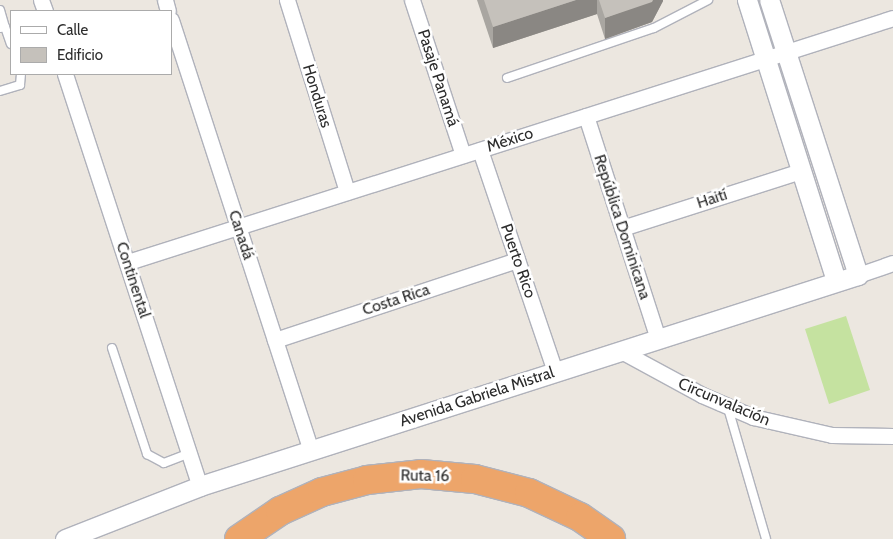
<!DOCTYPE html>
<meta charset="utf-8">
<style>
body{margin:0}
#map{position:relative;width:893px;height:539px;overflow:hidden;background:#ece7e0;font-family:Cabin,sans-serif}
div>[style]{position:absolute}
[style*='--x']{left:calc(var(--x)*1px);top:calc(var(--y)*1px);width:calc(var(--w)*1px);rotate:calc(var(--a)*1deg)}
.pitch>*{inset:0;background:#c5e2a0}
.roads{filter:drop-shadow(1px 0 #b0b2bb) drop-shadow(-1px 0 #b0b2bb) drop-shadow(0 1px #b0b2bb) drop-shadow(0 -1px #b0b2bb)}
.service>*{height:8px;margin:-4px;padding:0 4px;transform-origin:4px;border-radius:4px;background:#fff}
.minor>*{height:15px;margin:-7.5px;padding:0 7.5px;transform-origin:7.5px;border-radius:7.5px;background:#fff}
.tertiary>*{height:19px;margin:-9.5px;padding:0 9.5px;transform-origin:9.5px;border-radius:9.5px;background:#fff}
.motorway>*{height:28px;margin:-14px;padding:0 14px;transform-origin:14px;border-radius:14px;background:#eda56a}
.wall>*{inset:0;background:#a9a6a1}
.shaded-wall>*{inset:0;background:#8a8783}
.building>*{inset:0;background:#c5c1bb}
span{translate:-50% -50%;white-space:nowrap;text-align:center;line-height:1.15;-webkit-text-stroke:5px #fff;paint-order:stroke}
.street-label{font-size:16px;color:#2c2c2c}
.legend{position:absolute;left:10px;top:10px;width:162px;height:65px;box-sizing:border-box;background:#fff;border:1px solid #ababab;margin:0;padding:6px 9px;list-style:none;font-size:15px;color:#2c2c2c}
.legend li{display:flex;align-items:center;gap:10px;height:25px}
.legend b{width:25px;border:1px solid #ababab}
</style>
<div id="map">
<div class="pitch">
<div style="clip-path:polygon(846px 316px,870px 390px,829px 404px,805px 329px)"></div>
</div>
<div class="roads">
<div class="service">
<div style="--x:0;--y:10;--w:18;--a:74"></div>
<div style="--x:5;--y:27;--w:5;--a:169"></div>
<div style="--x:5;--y:27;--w:18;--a:71"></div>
<div style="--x:507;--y:78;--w:155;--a:-18.8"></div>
<div style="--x:654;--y:28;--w:61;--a:-27.4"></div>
<div style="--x:0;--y:91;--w:21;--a:-17"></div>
<div style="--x:20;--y:85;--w:11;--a:-85"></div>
<div style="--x:112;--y:348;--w:112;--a:71.7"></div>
<div style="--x:147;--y:454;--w:19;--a:28"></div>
<div style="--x:164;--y:463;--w:25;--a:-21"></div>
<div style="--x:728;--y:408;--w:136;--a:73.8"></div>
</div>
<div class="minor">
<div style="--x:41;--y:0;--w:12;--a:70"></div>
<div style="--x:165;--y:0;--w:11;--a:75"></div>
<div style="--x:287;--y:0;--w:201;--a:72.6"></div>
<div style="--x:412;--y:0;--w:163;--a:71.8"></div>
<div style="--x:171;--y:20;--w:453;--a:72"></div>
<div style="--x:65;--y:74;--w:434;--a:71.9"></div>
<div style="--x:586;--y:116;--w:234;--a:72.1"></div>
<div style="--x:480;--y:150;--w:234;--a:71.3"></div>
<div style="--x:622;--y:228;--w:188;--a:-17.7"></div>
<div style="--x:128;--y:262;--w:803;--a:-17.69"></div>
<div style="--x:858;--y:275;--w:37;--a:-19"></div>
<div style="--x:275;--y:340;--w:255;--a:-18.3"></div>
<div style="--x:621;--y:351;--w:92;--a:28.5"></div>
<div style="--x:702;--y:395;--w:56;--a:23.3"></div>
<div style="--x:753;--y:417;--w:81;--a:12.8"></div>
<div style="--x:832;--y:435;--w:61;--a:0.9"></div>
</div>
<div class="tertiary">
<div style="--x:747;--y:0;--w:295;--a:72.4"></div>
<div style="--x:65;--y:539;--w:145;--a:-21.4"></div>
<div style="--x:200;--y:486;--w:691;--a:-17.78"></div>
<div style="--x:858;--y:275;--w:289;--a:-107.9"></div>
</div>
<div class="motorway">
<div style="--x:239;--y:539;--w:50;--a:-34.3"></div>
<div style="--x:280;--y:511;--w:46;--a:-24.3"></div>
<div style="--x:322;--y:492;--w:47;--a:-14.9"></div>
<div style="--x:367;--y:480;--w:54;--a:-6.3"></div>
<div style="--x:421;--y:474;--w:54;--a:5.3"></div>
<div style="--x:475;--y:479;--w:56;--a:14.5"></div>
<div style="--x:529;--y:493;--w:56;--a:25.2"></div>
<div style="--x:580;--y:517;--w:38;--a:35"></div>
</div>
</div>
<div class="wall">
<div style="clip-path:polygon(477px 0,663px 0,663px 1px,652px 22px,605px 39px,597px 14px,493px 48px)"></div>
</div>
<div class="shaded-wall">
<div style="clip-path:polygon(576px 0,597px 0,597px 14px,493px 48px,493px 27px)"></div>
<div style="clip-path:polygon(653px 0,663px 0,663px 1px,652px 22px,605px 39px,605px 18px)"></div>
</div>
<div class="building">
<div style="clip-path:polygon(484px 0,576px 0,493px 27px)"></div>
<div style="clip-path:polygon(599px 0,653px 0,652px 2px,605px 18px)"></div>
</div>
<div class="street-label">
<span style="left:438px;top:78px;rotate:72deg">Pasaje Panamá</span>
<span style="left:317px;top:96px;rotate:73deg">Honduras</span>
<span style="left:510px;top:140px;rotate:-18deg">México</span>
<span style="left:712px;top:199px;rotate:-18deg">Haití</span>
<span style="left:622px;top:227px;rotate:72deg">República Dominicana</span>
<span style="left:241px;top:235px;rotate:72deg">Canadá</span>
<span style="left:518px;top:261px;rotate:71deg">Puerto Rico</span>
<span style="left:133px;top:280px;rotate:72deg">Continental</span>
<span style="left:396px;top:300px;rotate:-18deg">Costa Rica</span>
<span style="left:477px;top:397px;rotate:-18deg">Avenida Gabriela Mistral</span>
<span style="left:724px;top:402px;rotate:23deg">Circunvalación</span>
<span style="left:425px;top:476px;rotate:1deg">Ruta 16</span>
</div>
<ul class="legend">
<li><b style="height:6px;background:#fff"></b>Calle</li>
<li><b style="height:14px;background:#c5c1bb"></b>Edificio</li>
</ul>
</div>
